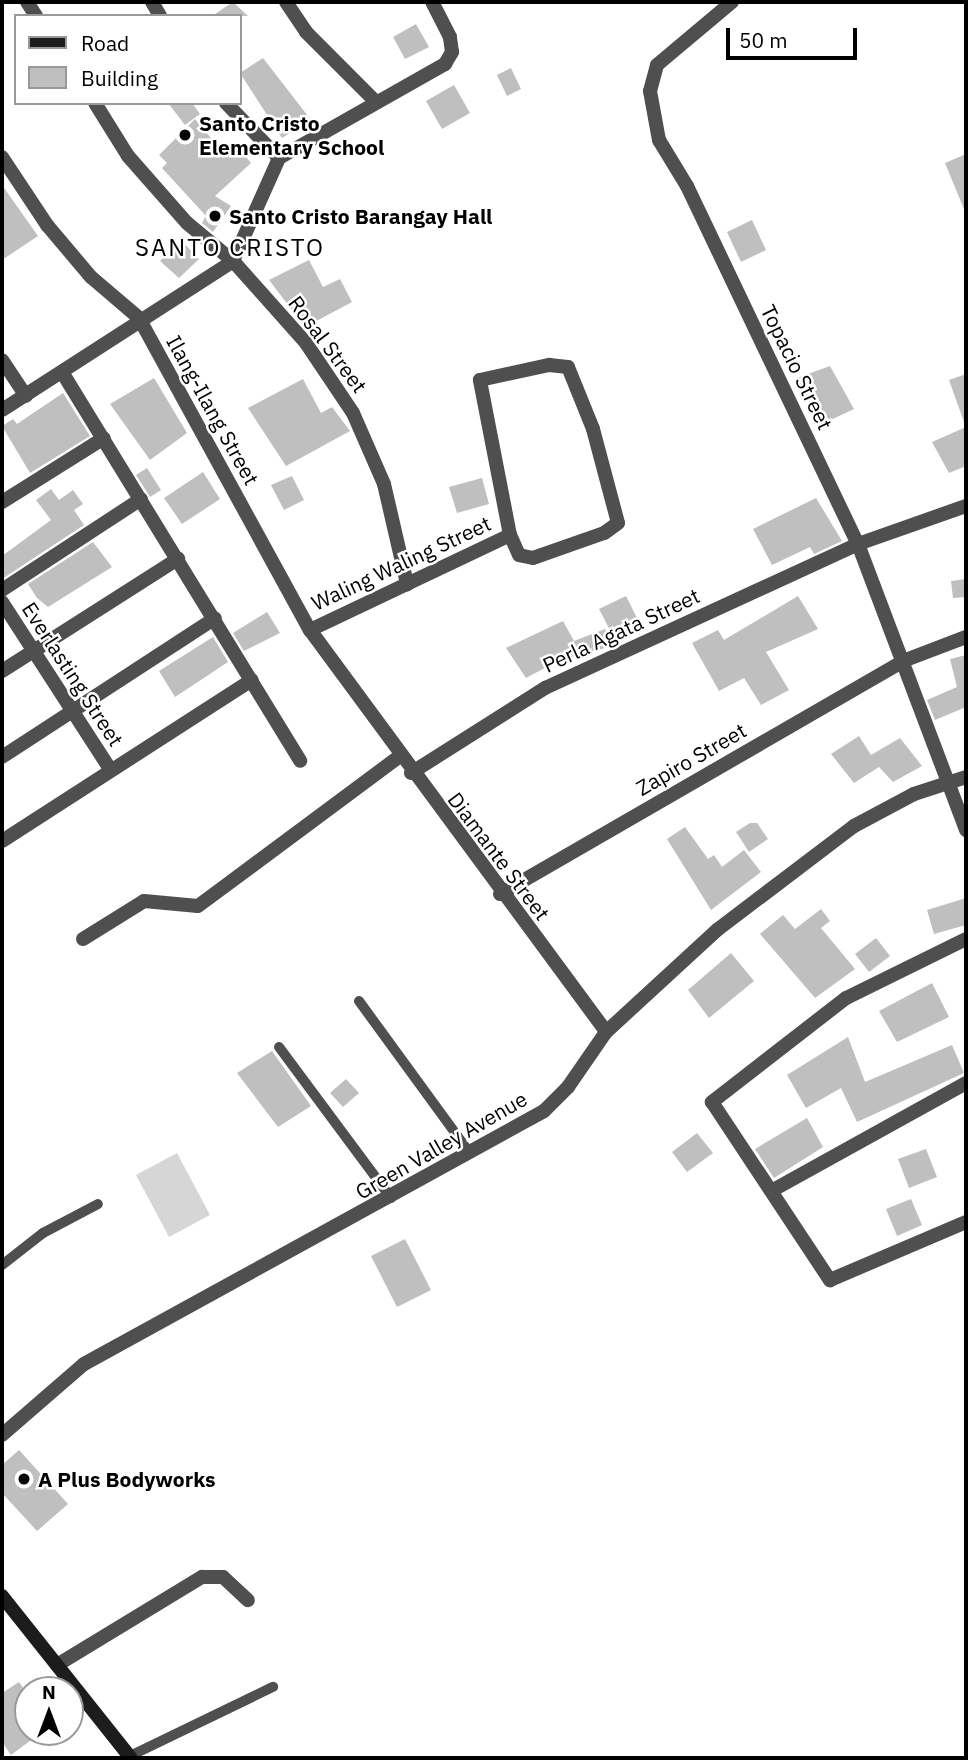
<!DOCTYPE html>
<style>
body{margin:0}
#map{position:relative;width:968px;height:1760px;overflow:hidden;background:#fff;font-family:"IBM Plex Sans",sans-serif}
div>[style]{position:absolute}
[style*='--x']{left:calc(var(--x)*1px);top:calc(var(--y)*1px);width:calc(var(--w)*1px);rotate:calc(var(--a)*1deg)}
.green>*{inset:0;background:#d6d6d6}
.building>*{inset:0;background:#bfbfbf}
.service>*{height:10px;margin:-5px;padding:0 5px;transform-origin:5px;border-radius:5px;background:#4f4f4f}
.minor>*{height:14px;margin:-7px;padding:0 7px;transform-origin:7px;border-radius:7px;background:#4f4f4f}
.tertiary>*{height:14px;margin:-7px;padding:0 7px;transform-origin:7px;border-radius:7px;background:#4f4f4f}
.secondary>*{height:14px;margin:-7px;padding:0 7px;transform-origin:7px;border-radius:7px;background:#1c1c1c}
.dots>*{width:19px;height:19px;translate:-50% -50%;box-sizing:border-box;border:4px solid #fff;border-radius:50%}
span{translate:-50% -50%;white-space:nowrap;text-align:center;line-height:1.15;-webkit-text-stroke:5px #fff;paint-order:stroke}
.poi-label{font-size:21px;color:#000;font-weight:700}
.left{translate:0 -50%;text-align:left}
.street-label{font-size:21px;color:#000}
.quarter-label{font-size:24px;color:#000;letter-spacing:2px}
.frame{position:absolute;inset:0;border:4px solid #000;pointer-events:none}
.legend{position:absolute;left:14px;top:14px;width:228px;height:91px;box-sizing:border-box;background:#fff;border:2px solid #999;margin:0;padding:9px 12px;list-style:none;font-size:21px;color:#000}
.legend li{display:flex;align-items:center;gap:14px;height:35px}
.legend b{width:35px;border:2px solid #999}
.north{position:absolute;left:14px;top:1676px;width:70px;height:70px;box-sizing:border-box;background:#fff;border:2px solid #999;border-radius:50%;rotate:0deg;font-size:19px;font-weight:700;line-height:28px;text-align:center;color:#000}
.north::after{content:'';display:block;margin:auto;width:24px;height:32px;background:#000;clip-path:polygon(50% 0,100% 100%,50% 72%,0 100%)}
.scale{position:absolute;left:726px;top:28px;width:131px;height:32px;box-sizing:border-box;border:4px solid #000;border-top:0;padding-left:9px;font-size:21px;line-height:24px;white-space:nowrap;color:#000;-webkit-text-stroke:5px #fff;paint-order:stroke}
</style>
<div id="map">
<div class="green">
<div style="clip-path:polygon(177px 1153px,210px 1215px,169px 1237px,136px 1175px)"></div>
</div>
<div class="building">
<div style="clip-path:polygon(233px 2px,248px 16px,212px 16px)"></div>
<div style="clip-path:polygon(416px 24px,429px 47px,405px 59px,393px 37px)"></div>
<div style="clip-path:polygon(263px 58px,311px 120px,282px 138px,240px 73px)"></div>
<div style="clip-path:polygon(511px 68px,521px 89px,507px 96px,497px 75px)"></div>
<div style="clip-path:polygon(454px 85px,470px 113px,442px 129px,426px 101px)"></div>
<div style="clip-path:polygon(168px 103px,192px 103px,200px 114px,185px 125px)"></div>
<div style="clip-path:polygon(195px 119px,226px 156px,237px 146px,251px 163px,215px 196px,231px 206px,213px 232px,202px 223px,206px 216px,162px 168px,167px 163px,159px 155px)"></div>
<div style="clip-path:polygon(966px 154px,966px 214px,945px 163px)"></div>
<div style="clip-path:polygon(2px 185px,38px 236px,2px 260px)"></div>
<div style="clip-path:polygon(752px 220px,766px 250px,741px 262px,727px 232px)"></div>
<div style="clip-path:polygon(181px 240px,199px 259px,179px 278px,160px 261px)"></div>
<div style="clip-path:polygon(309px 260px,323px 287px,340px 279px,352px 302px,305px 327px,269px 280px)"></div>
<div style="clip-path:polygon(830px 366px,854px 409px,822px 424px,797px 378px)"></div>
<div style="clip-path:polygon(966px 374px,966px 422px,964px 422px,949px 380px)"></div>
<div style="clip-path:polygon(154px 378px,187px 433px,150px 460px,110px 404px)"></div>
<div style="clip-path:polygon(303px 379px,321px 413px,332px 407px,350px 431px,286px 466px,248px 408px)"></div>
<div style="clip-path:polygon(63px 393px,90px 436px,30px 473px,2px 426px,13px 419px,17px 424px)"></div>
<div style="clip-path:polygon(966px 427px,966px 466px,949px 473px,932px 442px)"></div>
<div style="clip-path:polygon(147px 468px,161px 490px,150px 497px,136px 475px)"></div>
<div style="clip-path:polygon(203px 472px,220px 499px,182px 524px,164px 498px)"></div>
<div style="clip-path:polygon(292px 476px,304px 500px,284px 510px,271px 485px)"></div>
<div style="clip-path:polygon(482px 478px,489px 504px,457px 513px,449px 487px)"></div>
<div style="clip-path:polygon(51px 489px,59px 500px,73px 490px,83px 504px,74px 510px,84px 525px,2px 579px,2px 556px,51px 520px,36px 500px)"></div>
<div style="clip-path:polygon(816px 498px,842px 541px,814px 554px,810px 547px,772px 565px,753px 529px)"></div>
<div style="clip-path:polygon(93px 542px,112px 567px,48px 607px,37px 598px,28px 584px)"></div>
<div style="clip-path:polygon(966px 579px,966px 597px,953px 598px,951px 581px)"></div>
<div style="clip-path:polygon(626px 596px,639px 622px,612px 634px,599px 609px)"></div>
<div style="clip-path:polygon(798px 596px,818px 629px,766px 652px,789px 690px,761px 705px,744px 678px,719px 691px,692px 643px,718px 630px,724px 640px)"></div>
<div style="clip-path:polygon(267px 612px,280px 633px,244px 651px,233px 633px)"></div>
<div style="clip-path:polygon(563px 621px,574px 641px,605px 629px,616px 645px,558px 661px,526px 678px,506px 648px)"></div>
<div style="clip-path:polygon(213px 637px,228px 662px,175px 697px,159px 671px)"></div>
<div style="clip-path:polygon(966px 655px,966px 707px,935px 720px,927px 700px,957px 687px,950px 659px)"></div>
<div style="clip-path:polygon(859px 736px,871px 755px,900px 738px,922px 766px,893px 782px,879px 767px,854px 783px,831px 754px)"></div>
<div style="clip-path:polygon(750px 823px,757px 823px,768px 839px,749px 852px,736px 832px)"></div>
<div style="clip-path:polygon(685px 827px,708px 859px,714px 855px,722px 867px,744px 850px,761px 872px,711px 910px,667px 839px)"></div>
<div style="clip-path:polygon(966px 898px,966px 925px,934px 934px,927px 910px)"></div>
<div style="clip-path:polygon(821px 909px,830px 921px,821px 928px,855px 969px,815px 998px,760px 934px,783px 915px,795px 929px)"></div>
<div style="clip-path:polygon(876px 938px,890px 956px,869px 972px,855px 954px)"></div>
<div style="clip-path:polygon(731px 953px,754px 981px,709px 1018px,688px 990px)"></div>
<div style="clip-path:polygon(932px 983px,949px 1017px,897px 1042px,879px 1011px)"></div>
<div style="clip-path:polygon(848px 1037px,865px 1082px,952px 1045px,964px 1073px,857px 1122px,841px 1088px,806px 1108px,787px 1075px)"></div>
<div style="clip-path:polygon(272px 1051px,311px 1106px,278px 1127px,237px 1073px)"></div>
<div style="clip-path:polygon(346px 1079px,359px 1093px,343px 1107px,330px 1093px)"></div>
<div style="clip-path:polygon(807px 1118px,823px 1147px,774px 1178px,755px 1149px)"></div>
<div style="clip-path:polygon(697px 1133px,713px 1153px,687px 1172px,672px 1152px)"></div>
<div style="clip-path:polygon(926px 1149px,937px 1177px,909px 1188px,898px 1159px)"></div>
<div style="clip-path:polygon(911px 1199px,922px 1225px,897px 1236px,886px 1209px)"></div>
<div style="clip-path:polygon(405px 1239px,431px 1290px,397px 1307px,371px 1256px)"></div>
<div style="clip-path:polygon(19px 1450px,68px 1504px,37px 1531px,2px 1493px,2px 1465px)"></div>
<div style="clip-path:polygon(19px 1682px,28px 1695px,28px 1732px,42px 1732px,11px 1755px,2px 1742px,2px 1693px)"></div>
</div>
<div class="service">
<div style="--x:359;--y:1001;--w:188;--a:53.9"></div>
<div style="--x:279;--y:1047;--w:188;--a:53.4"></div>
<div style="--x:2;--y:1265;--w:52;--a:-38"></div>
<div style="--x:43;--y:1233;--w:62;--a:-27.8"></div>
<div style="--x:130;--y:1756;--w:159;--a:-25.8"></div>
</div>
<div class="minor">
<div style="--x:27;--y:2;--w:17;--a:57"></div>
<div style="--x:152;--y:2;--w:16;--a:60"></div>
<div style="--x:286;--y:2;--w:36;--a:56"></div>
<div style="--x:306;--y:32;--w:96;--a:45"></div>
<div style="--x:732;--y:2;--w:98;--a:140"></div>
<div style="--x:657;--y:65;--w:27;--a:105"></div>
<div style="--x:650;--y:91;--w:50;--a:79.6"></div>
<div style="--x:659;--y:140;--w:54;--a:58.7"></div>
<div style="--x:687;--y:186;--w:397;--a:64.5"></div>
<div style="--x:858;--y:544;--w:306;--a:69.3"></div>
<div style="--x:95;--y:103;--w:62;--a:58.1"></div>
<div style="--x:128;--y:156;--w:89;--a:48.6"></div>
<div style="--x:187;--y:223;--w:60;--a:39.6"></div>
<div style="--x:233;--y:261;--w:110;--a:48.3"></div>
<div style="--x:306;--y:343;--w:84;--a:56.1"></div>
<div style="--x:353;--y:413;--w:77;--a:66.4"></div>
<div style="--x:384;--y:484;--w:103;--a:77"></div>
<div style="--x:226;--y:103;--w:76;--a:46.1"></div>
<div style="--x:2;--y:157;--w:82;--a:56.5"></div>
<div style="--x:47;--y:225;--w:68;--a:49.8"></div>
<div style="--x:91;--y:277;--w:63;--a:40.5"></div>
<div style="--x:139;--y:318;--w:356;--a:61.3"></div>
<div style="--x:310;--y:630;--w:499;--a:53.6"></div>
<div style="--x:2;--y:360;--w:43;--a:56.3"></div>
<div style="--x:549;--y:365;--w:19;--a:6"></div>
<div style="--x:568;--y:367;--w:67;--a:68"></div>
<div style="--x:593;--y:429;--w:97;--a:75.1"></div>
<div style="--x:618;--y:523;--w:17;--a:144"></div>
<div style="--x:604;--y:533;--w:75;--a:160.6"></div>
<div style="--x:533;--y:558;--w:14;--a:-168"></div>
<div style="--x:519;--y:555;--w:22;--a:-114"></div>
<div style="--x:510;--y:535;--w:158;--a:-101"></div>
<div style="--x:480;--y:380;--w:71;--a:-12.3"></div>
<div style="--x:62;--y:372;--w:456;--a:58.5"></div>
<div style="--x:2;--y:410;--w:275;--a:-32.8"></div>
<div style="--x:233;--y:261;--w:113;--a:-65.9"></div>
<div style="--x:279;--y:158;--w:191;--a:-29.5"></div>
<div style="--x:445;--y:64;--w:14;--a:-60"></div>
<div style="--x:452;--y:52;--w:15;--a:-98"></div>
<div style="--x:450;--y:37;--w:39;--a:-117"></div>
<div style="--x:2;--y:502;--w:120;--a:-32.1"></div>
<div style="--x:2;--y:590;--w:166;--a:-33.2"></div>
<div style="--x:2;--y:602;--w:199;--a:57.1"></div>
<div style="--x:310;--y:630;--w:221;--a:-25.4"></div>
<div style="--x:2;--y:671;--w:209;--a:-32.5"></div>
<div style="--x:2;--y:757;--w:254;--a:-33.1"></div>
<div style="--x:411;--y:773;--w:159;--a:-32.4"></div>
<div style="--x:545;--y:688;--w:345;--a:-24.7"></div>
<div style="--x:858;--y:544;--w:114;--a:-19.4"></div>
<div style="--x:2;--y:841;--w:297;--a:-32.8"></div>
<div style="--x:500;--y:894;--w:466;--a:-30"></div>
<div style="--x:903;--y:661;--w:67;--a:-20.9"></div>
<div style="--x:83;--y:939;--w:72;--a:-31.9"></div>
<div style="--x:144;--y:901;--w:54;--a:5.3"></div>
<div style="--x:198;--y:906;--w:253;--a:-36.6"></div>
<div style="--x:966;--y:939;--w:134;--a:153.8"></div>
<div style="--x:846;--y:998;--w:170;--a:142.2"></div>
<div style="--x:712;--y:1102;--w:214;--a:56.5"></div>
<div style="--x:830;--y:1280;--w:148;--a:-23.1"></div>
<div style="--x:773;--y:1190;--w:221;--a:-29"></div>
<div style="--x:57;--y:1665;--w:170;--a:-31.3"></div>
<div style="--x:202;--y:1577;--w:21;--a:0"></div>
<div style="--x:223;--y:1577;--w:34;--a:43"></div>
</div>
<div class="tertiary">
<div style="--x:2;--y:1435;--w:108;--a:-40.9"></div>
<div style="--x:84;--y:1364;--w:525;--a:-28.81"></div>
<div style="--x:544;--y:1111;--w:34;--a:-45"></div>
<div style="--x:568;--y:1087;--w:67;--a:-55.4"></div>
<div style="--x:606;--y:1032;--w:151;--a:-42.6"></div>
<div style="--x:717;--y:930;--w:172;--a:-37.2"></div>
<div style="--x:854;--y:826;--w:68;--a:-28.1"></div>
<div style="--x:914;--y:794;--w:55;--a:-18.1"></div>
</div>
<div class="secondary">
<div style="--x:2;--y:1596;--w:207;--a:51.5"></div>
</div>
<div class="dots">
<div style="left:185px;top:135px;background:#000"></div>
<div style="left:215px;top:216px;background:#000"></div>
<div style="left:24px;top:1479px;background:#000"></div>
</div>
<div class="poi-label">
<span class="left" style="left:199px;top:135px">Santo Cristo<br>Elementary School</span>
<span class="left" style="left:229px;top:216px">Santo Cristo Barangay Hall</span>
<span class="left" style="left:38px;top:1479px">A Plus Bodyworks</span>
</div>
<div class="street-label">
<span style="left:328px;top:344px;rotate:53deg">Rosal Street</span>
<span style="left:797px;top:367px;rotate:64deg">Topacio Street</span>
<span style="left:213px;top:410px;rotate:61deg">Ilang-Ilang Street</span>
<span style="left:401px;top:563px;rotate:-25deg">Waling Waling Street</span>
<span style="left:621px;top:630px;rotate:-25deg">Perla Agata Street</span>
<span style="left:73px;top:674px;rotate:57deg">Everlasting Street</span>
<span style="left:691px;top:759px;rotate:-30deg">Zapiro Street</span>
<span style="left:499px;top:856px;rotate:53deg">Diamante Street</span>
<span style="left:441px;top:1145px;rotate:-30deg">Green Valley Avenue</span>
</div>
<div class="quarter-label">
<span style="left:230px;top:248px">SANTO CRISTO</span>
</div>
<div class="frame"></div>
<ul class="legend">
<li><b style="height:9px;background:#1c1c1c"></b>Road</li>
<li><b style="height:19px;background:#bfbfbf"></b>Building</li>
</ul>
<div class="north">N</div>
<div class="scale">50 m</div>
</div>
